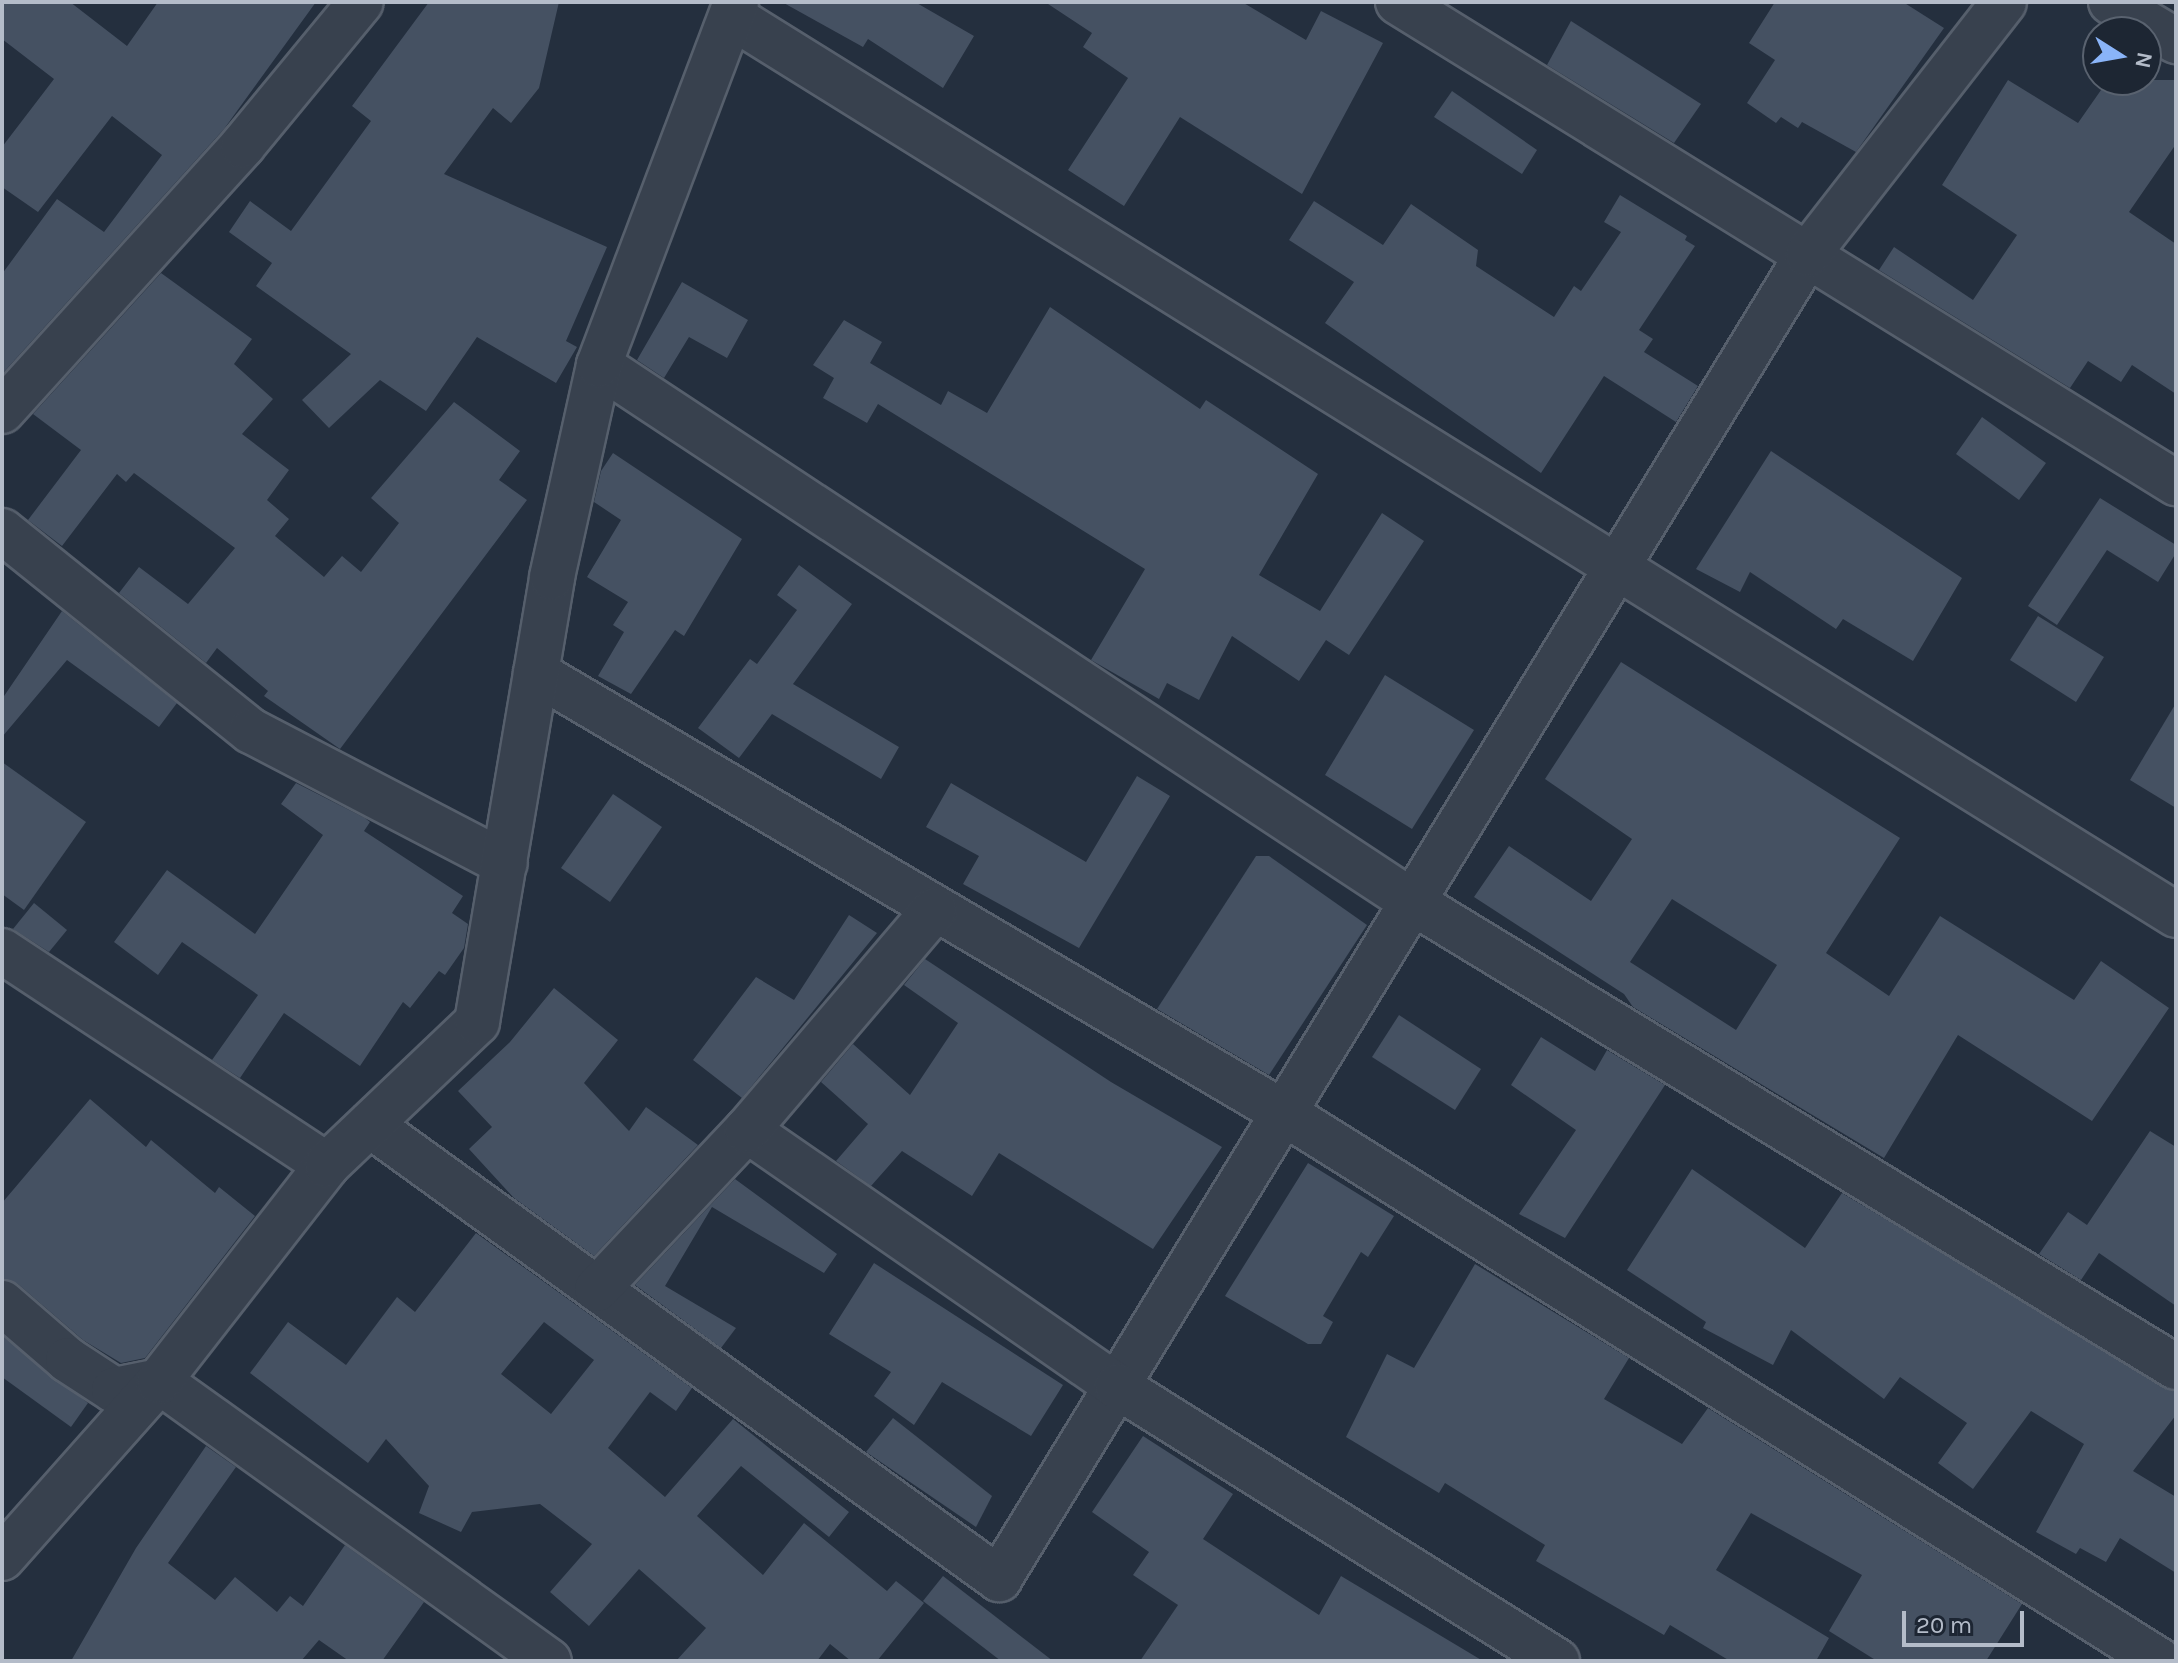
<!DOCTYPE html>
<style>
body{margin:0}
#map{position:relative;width:2178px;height:1663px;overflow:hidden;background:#242f3e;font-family:Karla,sans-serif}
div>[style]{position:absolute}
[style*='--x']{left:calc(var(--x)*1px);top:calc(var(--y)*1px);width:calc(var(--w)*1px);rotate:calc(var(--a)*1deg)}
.building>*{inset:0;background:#455162}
.roads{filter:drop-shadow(2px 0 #565f6c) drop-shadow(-2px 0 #565f6c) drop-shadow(0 2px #565f6c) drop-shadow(0 -2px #565f6c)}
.minor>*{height:44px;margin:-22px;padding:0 22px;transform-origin:22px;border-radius:22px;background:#38414e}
span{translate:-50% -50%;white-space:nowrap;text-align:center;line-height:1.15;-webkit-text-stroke:8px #1d2633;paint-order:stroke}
.frame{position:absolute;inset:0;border:4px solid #b4bcc9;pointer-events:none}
.north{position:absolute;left:2082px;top:16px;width:80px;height:80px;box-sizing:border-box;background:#1d2633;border:2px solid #59626f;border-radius:50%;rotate:101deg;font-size:22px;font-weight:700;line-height:32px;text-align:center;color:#b4bcc9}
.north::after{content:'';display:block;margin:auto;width:28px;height:36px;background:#8ab4f8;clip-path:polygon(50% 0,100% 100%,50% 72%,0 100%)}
.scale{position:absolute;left:1902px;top:1611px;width:122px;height:36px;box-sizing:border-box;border:4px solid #b4bcc9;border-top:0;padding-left:10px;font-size:24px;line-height:28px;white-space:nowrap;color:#b4bcc9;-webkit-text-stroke:6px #1d2633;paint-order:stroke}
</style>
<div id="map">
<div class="building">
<div style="clip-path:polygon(2px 2px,70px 2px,127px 46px,158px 2px,316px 2px,224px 129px,2px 374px,2px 274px,57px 199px,104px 232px,162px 155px,112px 116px,38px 212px,2px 187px,2px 147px,54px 79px,2px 39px)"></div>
<div style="clip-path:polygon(429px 2px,559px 2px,539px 88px,511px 123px,493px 108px,444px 174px,607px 247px,566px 341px,577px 347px,556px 383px,477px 337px,426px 411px,380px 380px,329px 428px,302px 400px,351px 354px,256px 286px,272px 263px,229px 232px,250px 201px,291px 231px,371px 121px,352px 106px)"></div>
<div style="clip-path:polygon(782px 2px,915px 2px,974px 36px,943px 88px,868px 39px,863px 47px)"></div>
<div style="clip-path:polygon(1045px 2px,1242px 2px,1306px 40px,1321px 11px,1383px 43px,1302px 194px,1180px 117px,1124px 206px,1068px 170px,1128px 78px,1083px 47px,1092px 33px)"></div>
<div style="clip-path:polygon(1775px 2px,1903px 2px,1944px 28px,1856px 152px,1802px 122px,1798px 128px,1781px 117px,1776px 123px,1747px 103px,1775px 60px,1749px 43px)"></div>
<div style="clip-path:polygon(1571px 21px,1701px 104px,1674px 143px,1547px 65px)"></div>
<div style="clip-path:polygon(2008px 80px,2078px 123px,2108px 80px,2176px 80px,2176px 144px,2129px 212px,2176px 244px,2176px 394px,2132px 365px,2121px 382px,2088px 361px,2070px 388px,1879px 270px,1894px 247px,1973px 300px,2017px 235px,1942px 185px)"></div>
<div style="clip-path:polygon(1452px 91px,1537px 150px,1522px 174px,1434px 117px)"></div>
<div style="clip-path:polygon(1620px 195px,1687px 236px,1685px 240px,1695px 246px,1639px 330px,1653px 339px,1644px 352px,1698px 386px,1676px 422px,1604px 376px,1541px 473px,1325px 323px,1354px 282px,1289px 240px,1314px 201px,1383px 245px,1411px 204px,1478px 250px,1476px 266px,1554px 317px,1574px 286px,1581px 291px,1621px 232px,1604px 222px)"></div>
<div style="clip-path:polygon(161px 273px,252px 339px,234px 364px,273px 399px,242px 434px,289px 470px,267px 500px,289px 519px,275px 536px,324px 577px,342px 556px,361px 572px,399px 523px,371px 498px,454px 402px,520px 451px,499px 480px,527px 500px,340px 749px,264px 696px,268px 691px,217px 648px,206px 663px,119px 593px,139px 567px,188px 604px,235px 548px,134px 473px,126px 482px,117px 474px,62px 546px,28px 520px,81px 450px,33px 414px)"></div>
<div style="clip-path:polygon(682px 282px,748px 320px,727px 358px,689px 337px,664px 378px,637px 360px)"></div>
<div style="clip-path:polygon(1050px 307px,1200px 409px,1206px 400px,1318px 474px,1259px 575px,1320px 611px,1382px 513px,1424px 541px,1349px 655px,1326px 640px,1299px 681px,1232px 636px,1199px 700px,1167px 683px,1159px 699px,1091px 660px,1145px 569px,878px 404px,867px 423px,823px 398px,834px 378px,813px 365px,844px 320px,882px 342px,870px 363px,941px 405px,948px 391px,987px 413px)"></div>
<div style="clip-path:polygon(1982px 417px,2046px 463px,2019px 500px,1956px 454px)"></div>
<div style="clip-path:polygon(1771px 451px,1962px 578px,1913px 661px,1843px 619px,1836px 629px,1750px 572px,1740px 592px,1696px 569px)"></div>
<div style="clip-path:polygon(613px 453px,742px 539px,684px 636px,675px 630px,631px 694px,598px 676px,624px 632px,613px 625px,628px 602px,587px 577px,621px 520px,594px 502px,601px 471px)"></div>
<div style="clip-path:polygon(2100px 498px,2176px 545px,2176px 553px,2158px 582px,2107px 550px,2057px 625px,2028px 606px)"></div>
<div style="clip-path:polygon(799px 565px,852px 604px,793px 684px,899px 747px,881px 779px,772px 714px,739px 758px,698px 728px,750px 659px,757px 664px,797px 610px,777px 595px)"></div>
<div style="clip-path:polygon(62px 611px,177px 703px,159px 727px,67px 660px,2px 737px,2px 699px)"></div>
<div style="clip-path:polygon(2038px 616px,2104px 657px,2076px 702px,2010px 660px)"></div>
<div style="clip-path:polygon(evenodd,1621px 662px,1900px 838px,1826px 953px,1889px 996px,1940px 916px,2074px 1000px,2101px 961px,2169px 1008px,2092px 1121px,1958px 1035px,1884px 1158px,1633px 1007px,1624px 994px,1474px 897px,1509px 846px,1591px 901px,1632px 839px,1545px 779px,1621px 662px,1672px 899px,1777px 965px,1736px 1030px,1630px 962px,1672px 899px)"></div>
<div style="clip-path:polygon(1385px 675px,1474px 730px,1412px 829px,1325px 775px)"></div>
<div style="clip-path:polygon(2176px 703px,2176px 808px,2130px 780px)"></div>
<div style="clip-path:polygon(2px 762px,86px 822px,24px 910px,2px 894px)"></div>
<div style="clip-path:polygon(1137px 776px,1170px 796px,1079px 948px,963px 884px,979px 856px,926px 827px,951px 783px,1086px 862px)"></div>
<div style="clip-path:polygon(296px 783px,365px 818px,370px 822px,364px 831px,463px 896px,452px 913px,468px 924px,464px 948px,445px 975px,439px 971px,410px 1008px,403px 1002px,360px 1066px,284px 1013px,240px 1078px,212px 1060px,258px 995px,182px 942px,158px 975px,114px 942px,167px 870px,255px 934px,323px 835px,281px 804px)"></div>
<div style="clip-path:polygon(613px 794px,662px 827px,610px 902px,561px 868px)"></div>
<div style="clip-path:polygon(1256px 856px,1269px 856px,1367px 925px,1269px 1075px,1157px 1009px)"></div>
<div style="clip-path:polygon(34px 903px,67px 930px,49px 952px,13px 929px)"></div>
<div style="clip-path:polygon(849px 915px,877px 933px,742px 1098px,693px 1060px,756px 977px,794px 1000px)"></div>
<div style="clip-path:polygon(925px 959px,1111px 1082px,1222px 1147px,1153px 1249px,999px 1153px,972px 1196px,902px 1151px,871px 1186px,836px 1161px,868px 1124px,821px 1082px,853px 1044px,910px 1095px,958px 1023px,904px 985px)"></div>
<div style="clip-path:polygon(554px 988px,618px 1040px,584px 1083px,629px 1131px,646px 1107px,698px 1145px,594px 1256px,514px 1198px,469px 1149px,492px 1127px,458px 1091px,510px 1042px)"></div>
<div style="clip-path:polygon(1399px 1015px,1481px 1069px,1455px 1110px,1372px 1057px)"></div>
<div style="clip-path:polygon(1541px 1037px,1595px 1071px,1607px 1050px,1665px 1085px,1565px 1238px,1519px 1214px,1576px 1130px,1511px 1085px)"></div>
<div style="clip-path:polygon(90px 1099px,146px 1147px,151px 1140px,215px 1193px,219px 1187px,255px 1216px,145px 1358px,121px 1363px,83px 1340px,18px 1284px,2px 1279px,2px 1203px)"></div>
<div style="clip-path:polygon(2150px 1131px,2176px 1147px,2176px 1306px,2099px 1253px,2081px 1280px,2039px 1254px,2068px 1212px,2087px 1225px)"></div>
<div style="clip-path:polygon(1308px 1163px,1394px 1216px,1368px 1257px,1361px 1252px,1323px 1316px,1333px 1322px,1321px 1344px,1308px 1344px,1225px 1296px)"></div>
<div style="clip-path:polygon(1692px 1169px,1805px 1248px,1842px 1193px,2176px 1392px,2176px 1415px,2133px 1471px,2176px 1497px,2176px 1573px,2120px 1538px,2106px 1562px,2080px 1548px,2076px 1554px,2036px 1532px,2084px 1444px,2031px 1411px,1973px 1489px,1938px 1463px,1967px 1423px,1900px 1377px,1884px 1399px,1791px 1330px,1773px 1365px,1703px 1328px,1706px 1322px,1627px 1270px)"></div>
<div style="clip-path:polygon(735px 1179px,837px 1254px,824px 1273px,712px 1207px,665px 1286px,736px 1328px,721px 1348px,635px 1285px)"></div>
<div style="clip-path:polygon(evenodd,476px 1233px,692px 1388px,676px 1411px,650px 1392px,608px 1448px,665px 1497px,733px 1419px,849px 1512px,829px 1537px,741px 1466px,697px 1516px,763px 1575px,804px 1523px,887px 1591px,896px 1581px,924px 1603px,877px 1661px,851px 1661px,830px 1644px,817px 1661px,676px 1661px,706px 1628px,639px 1569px,589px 1626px,550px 1592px,592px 1544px,540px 1504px,472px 1512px,461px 1532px,419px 1513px,429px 1486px,386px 1439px,368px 1463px,250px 1373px,288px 1322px,346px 1365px,397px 1297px,415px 1312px,476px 1233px,544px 1322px,594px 1360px,551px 1414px,501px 1374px,544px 1322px)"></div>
<div style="clip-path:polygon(874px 1263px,1063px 1385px,1031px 1436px,942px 1382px,914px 1425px,874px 1396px,891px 1372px,829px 1334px)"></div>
<div style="clip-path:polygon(1475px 1264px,1629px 1358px,1604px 1399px,1682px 1444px,1708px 1408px,2022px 1604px,1986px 1661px,1877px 1661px,1829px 1631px,1862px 1575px,1751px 1513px,1716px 1570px,1829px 1638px,1816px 1661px,1730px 1661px,1670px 1625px,1664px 1635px,1536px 1561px,1545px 1545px,1445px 1483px,1439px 1493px,1346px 1437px,1387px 1354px,1414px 1368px)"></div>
<div style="clip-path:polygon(2px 1336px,88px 1403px,71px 1427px,2px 1377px)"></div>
<div style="clip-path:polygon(893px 1418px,992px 1496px,976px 1527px,866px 1452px)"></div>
<div style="clip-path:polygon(1143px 1436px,1233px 1494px,1203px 1539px,1319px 1615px,1341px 1576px,1483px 1661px,1140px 1661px,1178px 1605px,1133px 1575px,1149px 1552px,1092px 1512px)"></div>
<div style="clip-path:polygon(206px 1446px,236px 1467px,168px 1563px,215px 1600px,235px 1577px,277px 1612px,290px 1596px,303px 1606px,345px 1545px,424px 1602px,382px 1661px,349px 1661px,319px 1640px,301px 1661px,71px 1661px,136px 1548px)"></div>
<div style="clip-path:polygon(943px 1576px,1053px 1661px,1001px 1661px,923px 1601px)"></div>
</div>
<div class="roads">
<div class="minor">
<div style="--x:1398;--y:2;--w:915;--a:31.73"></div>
<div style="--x:2111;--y:2;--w:76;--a:31"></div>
<div style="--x:734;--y:18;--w:1698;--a:31.88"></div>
<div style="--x:599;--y:365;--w:977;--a:33.43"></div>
<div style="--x:1414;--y:903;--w:892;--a:31.34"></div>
<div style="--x:2;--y:411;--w:359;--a:-47.8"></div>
<div style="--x:243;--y:145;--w:185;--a:-50.5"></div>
<div style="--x:2;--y:531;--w:319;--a:38.8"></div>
<div style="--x:251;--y:731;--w:286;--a:27.5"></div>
<div style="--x:536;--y:673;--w:868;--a:30.47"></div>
<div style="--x:1284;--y:1113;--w:1033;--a:32.03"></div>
<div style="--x:2;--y:951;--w:389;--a:33.4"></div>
<div style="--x:370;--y:1125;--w:776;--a:35.82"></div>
<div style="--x:999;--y:1579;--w:1552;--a:-58.59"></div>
<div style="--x:1808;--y:254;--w:319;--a:-52.1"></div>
<div style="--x:747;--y:1130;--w:450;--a:34.7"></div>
<div style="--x:1117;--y:1386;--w:519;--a:32.01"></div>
<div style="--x:597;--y:1289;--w:219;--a:-46.7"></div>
<div style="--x:747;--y:1130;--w:289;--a:-49.6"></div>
<div style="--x:2;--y:1303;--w:87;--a:40.8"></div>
<div style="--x:68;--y:1360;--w:55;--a:33.1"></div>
<div style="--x:114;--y:1390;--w:46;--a:-11.3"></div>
<div style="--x:159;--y:1381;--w:480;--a:35.7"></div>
<div style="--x:2;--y:1558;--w:237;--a:-48.4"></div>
<div style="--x:159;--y:1381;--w:274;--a:-52.1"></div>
<div style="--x:327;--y:1165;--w:207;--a:-43.6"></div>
<div style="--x:477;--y:1022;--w:451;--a:-80.4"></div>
<div style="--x:552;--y:577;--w:217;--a:-77.5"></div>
<div style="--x:599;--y:365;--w:388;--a:-69.3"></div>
</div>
</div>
<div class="frame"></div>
<div class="north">N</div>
<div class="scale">20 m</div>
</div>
